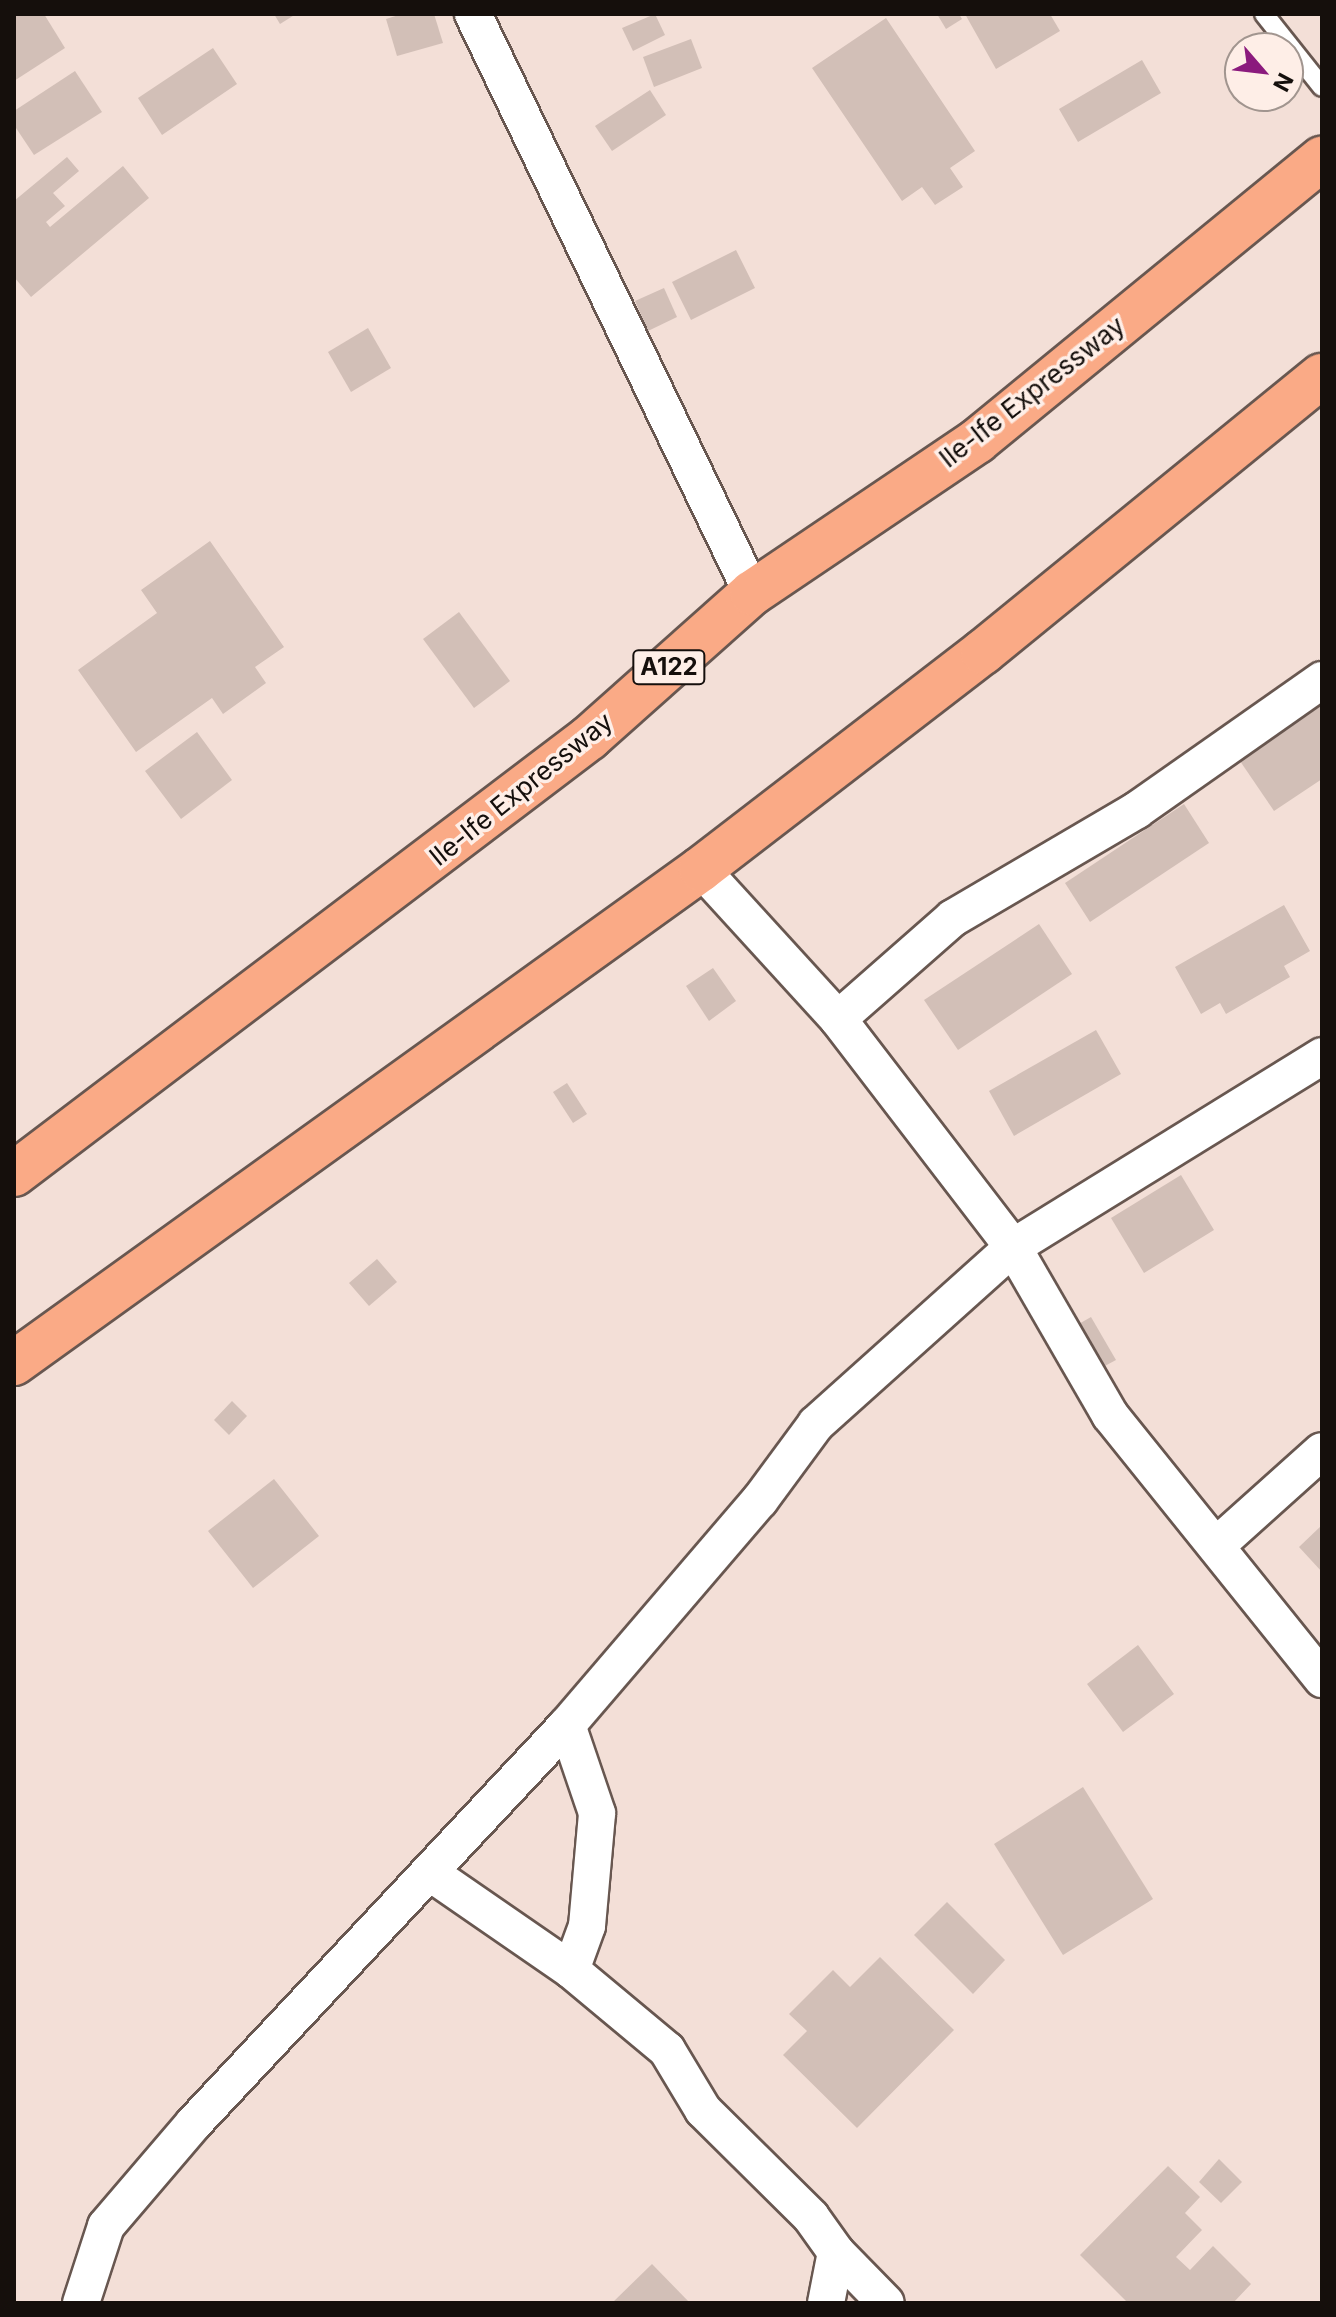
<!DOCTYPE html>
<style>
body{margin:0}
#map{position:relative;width:1336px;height:2317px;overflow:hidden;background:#f3dfd7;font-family:Inter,sans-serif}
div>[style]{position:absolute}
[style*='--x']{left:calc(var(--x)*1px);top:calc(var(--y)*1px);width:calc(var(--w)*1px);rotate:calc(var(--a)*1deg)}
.building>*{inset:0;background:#d2bfb7}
.roads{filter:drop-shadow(2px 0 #685750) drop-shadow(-2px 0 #685750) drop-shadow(0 2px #685750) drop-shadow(0 -2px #685750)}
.lane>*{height:18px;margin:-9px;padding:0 9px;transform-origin:9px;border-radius:9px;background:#fff}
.street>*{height:36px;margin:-18px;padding:0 18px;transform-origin:18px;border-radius:18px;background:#fff}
.highway>*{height:44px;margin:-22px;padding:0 22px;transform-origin:22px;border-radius:22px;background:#faaa86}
span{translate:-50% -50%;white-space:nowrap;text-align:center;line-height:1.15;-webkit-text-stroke:7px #feeee7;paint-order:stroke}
.shield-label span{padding:2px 6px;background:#feeee7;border:2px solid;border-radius:6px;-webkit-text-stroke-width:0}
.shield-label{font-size:24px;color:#150f0c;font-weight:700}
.street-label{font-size:26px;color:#150f0c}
.frame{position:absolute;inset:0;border:16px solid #150f0c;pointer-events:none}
.north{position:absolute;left:1224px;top:32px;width:80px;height:80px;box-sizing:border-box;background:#feeee7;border:2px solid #a1958f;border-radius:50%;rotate:118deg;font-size:22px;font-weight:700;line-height:32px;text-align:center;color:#150f0c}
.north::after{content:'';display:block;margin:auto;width:28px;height:36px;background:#8b1a7d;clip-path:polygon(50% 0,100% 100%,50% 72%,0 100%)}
</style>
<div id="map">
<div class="building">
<div style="clip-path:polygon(14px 14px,44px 14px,65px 48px,14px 81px)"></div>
<div style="clip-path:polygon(274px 14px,296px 14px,280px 24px)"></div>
<div style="clip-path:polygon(402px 14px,434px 14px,443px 43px,397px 56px,386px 19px)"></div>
<div style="clip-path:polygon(655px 14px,665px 35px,633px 51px,622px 28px)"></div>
<div style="clip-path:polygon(937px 14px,959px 14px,962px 19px,946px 29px)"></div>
<div style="clip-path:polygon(965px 14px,1050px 14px,1060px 31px,996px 69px)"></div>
<div style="clip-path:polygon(886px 18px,975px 151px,950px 168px,963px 187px,935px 205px,922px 187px,902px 201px,812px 68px)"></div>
<div style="clip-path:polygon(691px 39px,702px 68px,654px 87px,643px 57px)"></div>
<div style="clip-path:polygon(213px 48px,237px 84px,162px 135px,138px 98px)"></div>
<div style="clip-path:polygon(1142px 60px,1161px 93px,1078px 142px,1059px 109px)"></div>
<div style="clip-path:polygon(75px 71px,102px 112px,34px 155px,14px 125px,14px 111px)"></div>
<div style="clip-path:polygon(650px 90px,666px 115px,612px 151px,595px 126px)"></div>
<div style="clip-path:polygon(67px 157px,79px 171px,53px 193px,65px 206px,46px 222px,50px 227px,123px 166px,149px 198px,31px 297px,14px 277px,14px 201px)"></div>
<div style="clip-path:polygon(736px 250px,755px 288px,691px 320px,672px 282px)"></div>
<div style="clip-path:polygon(664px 288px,677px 317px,648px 331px,635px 301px)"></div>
<div style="clip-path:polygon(368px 328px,391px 368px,351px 392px,328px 352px)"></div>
<div style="clip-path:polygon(210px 541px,284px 647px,255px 667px,266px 683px,223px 714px,212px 698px,136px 752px,78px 670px,157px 613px,141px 590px)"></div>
<div style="clip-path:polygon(459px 612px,510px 681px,474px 708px,423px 639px)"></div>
<div style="clip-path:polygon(1322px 705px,1322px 779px,1274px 811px,1240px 761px)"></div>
<div style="clip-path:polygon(197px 732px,232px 780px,181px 819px,145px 771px)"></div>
<div style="clip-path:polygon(1184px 804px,1209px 843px,1090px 922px,1065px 883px)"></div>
<div style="clip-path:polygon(1284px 905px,1310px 951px,1284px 966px,1290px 977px,1226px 1014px,1220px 1003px,1201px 1014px,1175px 967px)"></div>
<div style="clip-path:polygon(1039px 924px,1072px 974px,958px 1050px,924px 1000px)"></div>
<div style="clip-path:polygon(713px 968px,736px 1001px,709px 1021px,686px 986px)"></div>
<div style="clip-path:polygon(1096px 1030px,1121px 1074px,1014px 1136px,989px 1091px)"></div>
<div style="clip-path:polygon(567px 1083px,587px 1114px,573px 1123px,553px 1092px)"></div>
<div style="clip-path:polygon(1181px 1175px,1214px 1230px,1144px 1273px,1111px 1218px)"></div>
<div style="clip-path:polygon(377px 1259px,397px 1282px,369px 1306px,349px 1283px)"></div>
<div style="clip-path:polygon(1091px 1317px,1116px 1360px,1101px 1368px,1077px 1325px)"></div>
<div style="clip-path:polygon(232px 1401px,247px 1416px,229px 1435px,214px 1420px)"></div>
<div style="clip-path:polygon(274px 1479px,319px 1536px,253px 1588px,208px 1531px)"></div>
<div style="clip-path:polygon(1322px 1525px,1322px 1572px,1299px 1547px)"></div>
<div style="clip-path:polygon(1138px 1645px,1174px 1694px,1123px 1732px,1087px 1684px)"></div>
<div style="clip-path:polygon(1083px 1787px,1153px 1899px,1063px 1955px,994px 1844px)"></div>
<div style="clip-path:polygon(947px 1902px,1005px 1960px,973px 1994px,914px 1935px)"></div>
<div style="clip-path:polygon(880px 1957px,954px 2030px,857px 2128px,783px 2055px,807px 2031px,789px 2014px,833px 1970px,850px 1987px)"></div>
<div style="clip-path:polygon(1219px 2159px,1242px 2182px,1221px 2203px,1199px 2182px)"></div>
<div style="clip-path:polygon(1168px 2166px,1200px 2197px,1185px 2213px,1202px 2230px,1176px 2257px,1190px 2270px,1213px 2246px,1251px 2284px,1233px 2303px,1128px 2303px,1080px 2255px)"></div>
<div style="clip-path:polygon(652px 2264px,690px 2303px,612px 2303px)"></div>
</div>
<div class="roads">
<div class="lane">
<div style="--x:1264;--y:14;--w:93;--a:51.5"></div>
</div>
<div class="street">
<div style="--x:473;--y:14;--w:643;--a:64.27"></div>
<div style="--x:701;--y:869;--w:203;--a:47.6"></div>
<div style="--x:838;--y:1019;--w:287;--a:52.5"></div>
<div style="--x:1013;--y:1247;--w:194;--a:60"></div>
<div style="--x:1110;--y:1415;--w:339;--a:51.2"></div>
<div style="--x:838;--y:1019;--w:153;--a:-41.3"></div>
<div style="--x:953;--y:918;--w:213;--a:-30.4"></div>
<div style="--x:1137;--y:810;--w:226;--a:-35.1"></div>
<div style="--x:1216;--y:1546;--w:142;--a:-41.9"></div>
<div style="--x:429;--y:1872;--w:173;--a:34.6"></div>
<div style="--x:571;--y:1970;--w:47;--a:-70"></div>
<div style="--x:587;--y:1926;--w:113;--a:-84.9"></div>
<div style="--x:597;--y:1813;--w:93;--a:-108.8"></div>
<div style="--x:571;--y:1970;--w:125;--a:39.8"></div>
<div style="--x:667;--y:2050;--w:70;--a:59"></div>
<div style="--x:703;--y:2110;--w:152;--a:44.7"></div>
<div style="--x:811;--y:2217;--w:43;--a:54.5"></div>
<div style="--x:836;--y:2252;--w:71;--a:45.6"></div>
<div style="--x:81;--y:2303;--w:81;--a:-72"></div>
<div style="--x:106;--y:2226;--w:135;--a:-49.5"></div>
<div style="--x:194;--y:2123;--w:545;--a:-46.86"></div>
<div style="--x:567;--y:1725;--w:296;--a:-49.4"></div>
<div style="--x:760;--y:1500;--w:94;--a:-53.6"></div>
<div style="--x:816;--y:1424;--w:265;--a:-41.9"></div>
<div style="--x:1013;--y:1247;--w:363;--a:-31.7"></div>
<div style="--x:826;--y:2303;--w:52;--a:-78.9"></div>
</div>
<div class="highway">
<div style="--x:14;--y:1174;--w:722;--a:-37.17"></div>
<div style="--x:589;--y:738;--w:218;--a:-41.7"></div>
<div style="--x:752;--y:593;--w:272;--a:-34"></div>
<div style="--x:977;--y:441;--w:446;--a:-39.3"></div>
<div style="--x:14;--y:1363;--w:846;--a:-35.72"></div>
<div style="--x:701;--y:869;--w:356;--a:-37.6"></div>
<div style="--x:983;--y:652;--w:437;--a:-39.2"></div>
</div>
</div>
<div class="shield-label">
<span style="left:669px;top:667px">A122</span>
</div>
<div class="street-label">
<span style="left:1032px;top:392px;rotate:-38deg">Ile-Ife Expressway</span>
<span style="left:521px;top:789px;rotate:-39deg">Ile-Ife Expressway</span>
</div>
<div class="frame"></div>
<div class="north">N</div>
</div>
